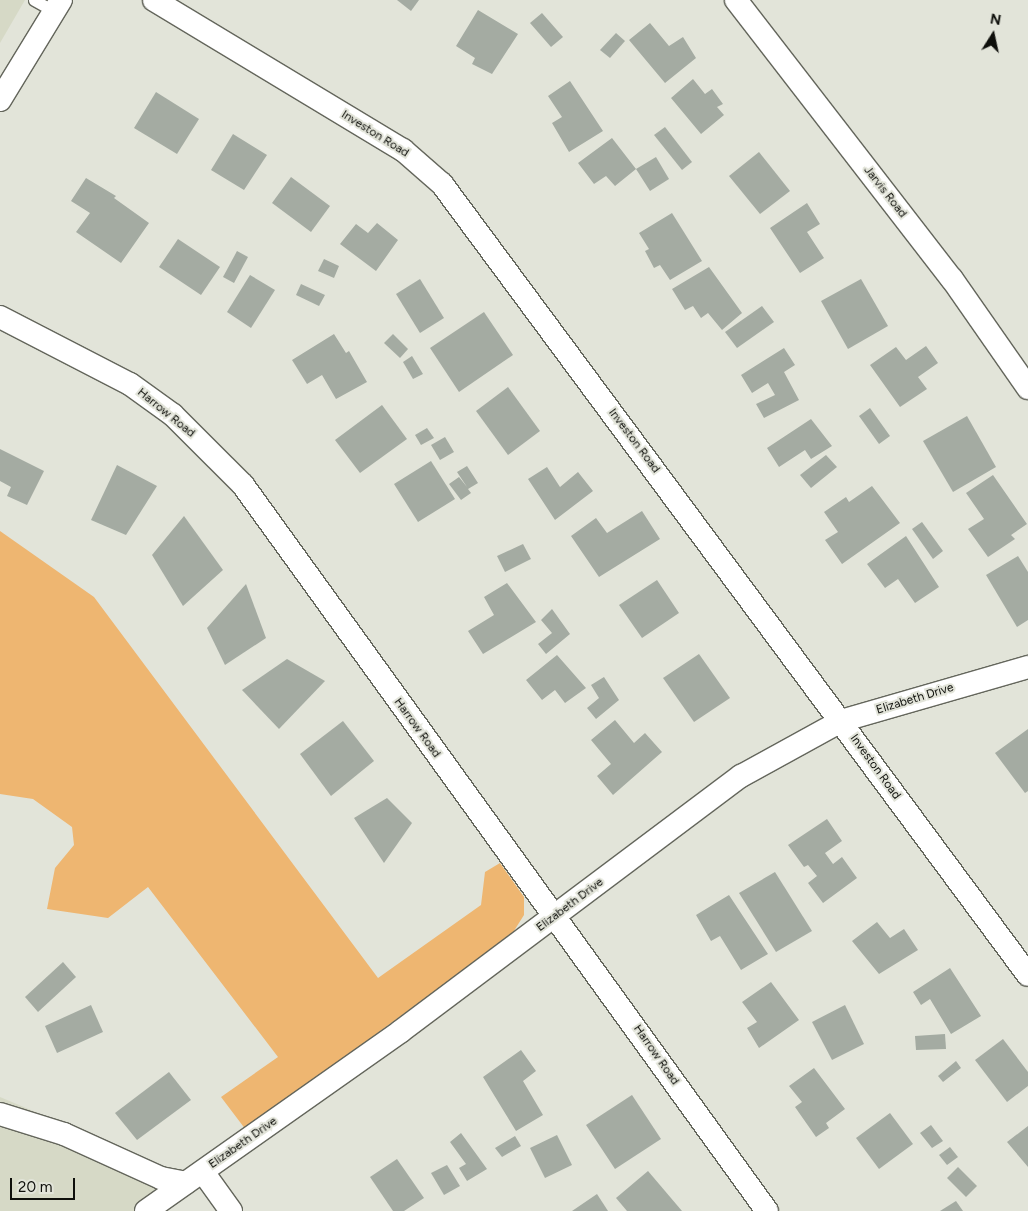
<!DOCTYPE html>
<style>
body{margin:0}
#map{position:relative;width:1028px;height:1211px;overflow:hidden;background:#e2e4d9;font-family:Figtree,sans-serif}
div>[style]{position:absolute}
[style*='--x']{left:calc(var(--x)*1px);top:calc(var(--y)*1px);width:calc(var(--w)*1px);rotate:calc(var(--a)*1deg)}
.built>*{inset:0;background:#d6d9c6}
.green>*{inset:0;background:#eeb671}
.building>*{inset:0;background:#a4aba2}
.roads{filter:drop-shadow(1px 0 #64665c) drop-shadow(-1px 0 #64665c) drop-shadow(0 1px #64665c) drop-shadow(0 -1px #64665c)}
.lane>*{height:11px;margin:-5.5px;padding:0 5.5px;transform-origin:5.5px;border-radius:5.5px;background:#fff}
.street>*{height:22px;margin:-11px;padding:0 11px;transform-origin:11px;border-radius:11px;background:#fff}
span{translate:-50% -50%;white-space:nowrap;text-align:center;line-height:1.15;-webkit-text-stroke:4px #e2e4d9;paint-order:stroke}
.street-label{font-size:12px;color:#0e0f0b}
.north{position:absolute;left:968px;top:10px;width:50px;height:50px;-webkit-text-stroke:4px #e2e4d9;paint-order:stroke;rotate:10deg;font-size:14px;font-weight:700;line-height:20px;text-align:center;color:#0e0f0b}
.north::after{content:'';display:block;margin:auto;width:18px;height:22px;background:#0e0f0b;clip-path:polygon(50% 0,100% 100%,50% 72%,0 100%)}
.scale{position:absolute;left:10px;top:1178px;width:65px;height:22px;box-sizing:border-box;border:2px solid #0e0f0b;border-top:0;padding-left:6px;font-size:15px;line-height:18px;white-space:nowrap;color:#0e0f0b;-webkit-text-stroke:4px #e2e4d9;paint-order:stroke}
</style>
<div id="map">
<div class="built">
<div style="clip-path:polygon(0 0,25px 0,0 43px)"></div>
<div style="clip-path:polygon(0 1097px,185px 1175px,136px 1211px,0 1211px)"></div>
</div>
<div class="green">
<div style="clip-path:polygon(0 531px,94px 597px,378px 978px,481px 905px,485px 872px,500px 863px,524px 897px,524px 915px,512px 934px,246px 1130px,221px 1097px,278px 1057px,148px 887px,108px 918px,47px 909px,55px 868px,74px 845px,72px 827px,33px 799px,0 794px)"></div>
</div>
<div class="building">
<div style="clip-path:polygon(397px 0,419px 0,411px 11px)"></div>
<div style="clip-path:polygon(478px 10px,518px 34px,492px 74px,472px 64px,475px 58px,456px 46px)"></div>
<div style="clip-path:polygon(542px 13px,563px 37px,551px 47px,530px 23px)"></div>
<div style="clip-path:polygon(650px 23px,669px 46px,683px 37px,696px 58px,665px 83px,629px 40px)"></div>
<div style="clip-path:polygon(616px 33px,625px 41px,610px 58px,600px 50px)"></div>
<div style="clip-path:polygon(693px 79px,705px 94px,712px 89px,723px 104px,717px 107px,724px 115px,701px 134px,671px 98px)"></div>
<div style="clip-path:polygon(570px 81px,603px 131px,569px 152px,552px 123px,562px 117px,548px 96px)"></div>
<div style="clip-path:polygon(156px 92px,199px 119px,177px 154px,134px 128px)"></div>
<div style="clip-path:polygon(665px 127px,692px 162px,682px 170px,654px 135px)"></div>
<div style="clip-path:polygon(233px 134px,267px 155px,244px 190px,211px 170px)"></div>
<div style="clip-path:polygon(612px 138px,636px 169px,615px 186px,606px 176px,594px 184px,578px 163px)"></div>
<div style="clip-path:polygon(759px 152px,790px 191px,760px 214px,729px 176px)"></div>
<div style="clip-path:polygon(656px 157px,669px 179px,650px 191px,636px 169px)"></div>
<div style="clip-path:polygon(291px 177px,330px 206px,311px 232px,272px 203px)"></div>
<div style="clip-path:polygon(86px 178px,116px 196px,114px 198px,149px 223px,121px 263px,76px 232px,90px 213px,71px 201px)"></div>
<div style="clip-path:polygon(807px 203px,820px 224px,807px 232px,824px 258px,800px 273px,770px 228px)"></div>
<div style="clip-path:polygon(672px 213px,702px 261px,670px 280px,660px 265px,654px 268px,645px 251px,649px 249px,639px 233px)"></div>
<div style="clip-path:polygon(377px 223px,398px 240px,376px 271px,340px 244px,356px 224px,368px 233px)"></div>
<div style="clip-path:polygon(178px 239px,220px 267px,201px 295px,159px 267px)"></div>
<div style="clip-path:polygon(237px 251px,248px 257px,234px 283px,223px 277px)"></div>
<div style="clip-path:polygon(324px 259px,339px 266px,334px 278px,318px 271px)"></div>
<div style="clip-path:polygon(709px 267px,742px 313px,722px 330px,708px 313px,701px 318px,693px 306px,685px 310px,672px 289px)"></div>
<div style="clip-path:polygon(250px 275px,275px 290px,251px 328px,227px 312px)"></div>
<div style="clip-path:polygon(420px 279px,444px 318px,420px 333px,396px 294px)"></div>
<div style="clip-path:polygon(861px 279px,888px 326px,848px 349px,821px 301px)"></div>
<div style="clip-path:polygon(301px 284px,325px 295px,319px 306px,296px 295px)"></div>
<div style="clip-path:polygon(762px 306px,774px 322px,737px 348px,725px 332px)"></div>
<div style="clip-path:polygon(484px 312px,513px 355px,459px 392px,430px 348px)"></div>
<div style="clip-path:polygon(334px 334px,346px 353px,349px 351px,367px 382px,336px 399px,322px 375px,307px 384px,292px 360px)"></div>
<div style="clip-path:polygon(393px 334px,408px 349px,400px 358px,384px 343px)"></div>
<div style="clip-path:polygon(926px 346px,938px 363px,918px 377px,927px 389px,900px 407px,870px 365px,896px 347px,906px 360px)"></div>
<div style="clip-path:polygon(784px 348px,795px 365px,784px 372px,799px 400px,764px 418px,756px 404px,775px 395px,768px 383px,752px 393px,741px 375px)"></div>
<div style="clip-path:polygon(412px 356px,423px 374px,413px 379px,403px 362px)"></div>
<div style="clip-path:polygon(508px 387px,540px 431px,508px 455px,476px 411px)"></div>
<div style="clip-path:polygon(382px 405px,407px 439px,360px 473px,335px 440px)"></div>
<div style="clip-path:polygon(870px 408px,890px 436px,879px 444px,859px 416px)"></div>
<div style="clip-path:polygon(967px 416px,996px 467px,953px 492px,923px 441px)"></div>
<div style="clip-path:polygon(811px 419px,832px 446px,811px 459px,805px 450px,779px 467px,767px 448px)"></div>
<div style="clip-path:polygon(427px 428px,434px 438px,421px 445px,415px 435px)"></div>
<div style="clip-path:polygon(445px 437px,454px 452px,440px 460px,431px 445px)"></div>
<div style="clip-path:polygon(0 449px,44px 471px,27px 505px,7px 496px,11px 487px,0 481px)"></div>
<div style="clip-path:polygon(826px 455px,837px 467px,811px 488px,800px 475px)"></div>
<div style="clip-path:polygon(431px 461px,455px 499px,418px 522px,394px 484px)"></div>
<div style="clip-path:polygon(117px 465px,157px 486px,126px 535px,91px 520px)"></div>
<div style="clip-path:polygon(467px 466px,478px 483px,468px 489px,471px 493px,461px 500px,449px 484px,459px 477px,467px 487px,457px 472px)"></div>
<div style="clip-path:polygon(547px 467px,560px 487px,578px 472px,593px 491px,555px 520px,528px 479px)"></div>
<div style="clip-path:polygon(993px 475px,1027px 524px,1011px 535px,1015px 539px,988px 557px,968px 529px,984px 519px,966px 493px)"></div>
<div style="clip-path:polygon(872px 486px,900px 523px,842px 564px,825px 540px,838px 532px,824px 512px,846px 497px,849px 502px)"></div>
<div style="clip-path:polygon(642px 511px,660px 539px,599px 577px,571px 536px,596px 518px,607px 533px)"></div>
<div style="clip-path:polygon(184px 516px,223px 570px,183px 606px,152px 555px)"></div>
<div style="clip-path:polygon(922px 522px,943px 551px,933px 559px,912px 529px)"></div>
<div style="clip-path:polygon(906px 536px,939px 587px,915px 603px,898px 579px,885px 588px,867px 564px)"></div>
<div style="clip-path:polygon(523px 544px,531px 559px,505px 572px,497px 556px)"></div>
<div style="clip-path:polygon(1018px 556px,1028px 572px,1028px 620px,1017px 627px,986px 575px)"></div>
<div style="clip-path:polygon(657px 580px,679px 613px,642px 638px,619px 605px)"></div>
<div style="clip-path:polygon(507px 583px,536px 622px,483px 654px,468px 631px,494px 615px,484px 597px)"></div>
<div style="clip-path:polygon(246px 584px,266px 638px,225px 665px,207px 628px)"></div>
<div style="clip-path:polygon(552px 609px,570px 634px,546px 654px,538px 644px,552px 633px,541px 620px)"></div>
<div style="clip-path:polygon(699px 654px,730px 698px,694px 722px,663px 678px)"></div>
<div style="clip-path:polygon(557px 655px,586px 688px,565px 703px,555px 690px,542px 700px,526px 680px)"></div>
<div style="clip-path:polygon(287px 659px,325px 681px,279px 729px,242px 690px)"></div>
<div style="clip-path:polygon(604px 677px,619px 700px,596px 719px,587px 708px,599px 698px,591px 685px)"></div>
<div style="clip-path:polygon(615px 720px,634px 743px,645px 733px,662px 752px,613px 795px,597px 776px,611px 764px,591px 740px)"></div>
<div style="clip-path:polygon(343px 721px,374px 761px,331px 796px,300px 754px)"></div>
<div style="clip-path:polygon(1028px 729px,1028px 791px,1025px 793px,995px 753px)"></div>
<div style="clip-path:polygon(387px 798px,412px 823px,384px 863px,354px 818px)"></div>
<div style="clip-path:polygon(827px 819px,842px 841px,825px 853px,833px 864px,842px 857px,857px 878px,823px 903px,808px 883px,817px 876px,808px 865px,804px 867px,788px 845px)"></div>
<div style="clip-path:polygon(775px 872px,812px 931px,776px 952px,739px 893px)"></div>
<div style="clip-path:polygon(729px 895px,768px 954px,741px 970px,720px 936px,711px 941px,696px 915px)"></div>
<div style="clip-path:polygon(877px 922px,890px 938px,904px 929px,918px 950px,879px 974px,852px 941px)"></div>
<div style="clip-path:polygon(63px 962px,76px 977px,38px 1012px,25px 997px)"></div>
<div style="clip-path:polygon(950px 968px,981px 1016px,951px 1034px,930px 999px,921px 1005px,913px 992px)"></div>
<div style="clip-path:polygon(771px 982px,799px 1020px,759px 1048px,747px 1028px,757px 1022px,742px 1002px)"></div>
<div style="clip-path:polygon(91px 1005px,103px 1032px,57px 1053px,45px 1026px)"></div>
<div style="clip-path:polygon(845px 1005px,864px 1044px,832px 1060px,812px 1022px)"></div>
<div style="clip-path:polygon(945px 1034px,946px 1049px,916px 1050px,915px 1036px)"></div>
<div style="clip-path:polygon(1003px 1039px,1028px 1072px,1028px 1086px,1007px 1102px,975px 1060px)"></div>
<div style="clip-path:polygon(521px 1050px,536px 1071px,523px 1081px,543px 1115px,516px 1131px,483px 1077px)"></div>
<div style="clip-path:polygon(956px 1061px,961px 1068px,943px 1082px,938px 1076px)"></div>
<div style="clip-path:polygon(814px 1068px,845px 1109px,826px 1123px,829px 1128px,816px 1137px,795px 1107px,802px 1102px,789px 1086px)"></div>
<div style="clip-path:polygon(169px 1072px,191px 1100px,137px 1140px,115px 1113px)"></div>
<div style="clip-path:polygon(632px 1095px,661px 1139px,615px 1169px,586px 1125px)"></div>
<div style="clip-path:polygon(890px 1113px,913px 1144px,879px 1169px,856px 1138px)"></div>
<div style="clip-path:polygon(931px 1125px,943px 1141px,932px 1148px,920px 1133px)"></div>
<div style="clip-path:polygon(1028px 1126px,1028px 1167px,1007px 1142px)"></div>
<div style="clip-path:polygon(461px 1133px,487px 1169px,467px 1181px,459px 1168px,466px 1164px,450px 1142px)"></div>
<div style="clip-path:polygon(557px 1135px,572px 1165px,545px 1178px,530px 1148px)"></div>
<div style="clip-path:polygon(515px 1136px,521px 1146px,502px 1157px,495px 1148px)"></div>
<div style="clip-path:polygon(950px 1147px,958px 1157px,947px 1165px,939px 1155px)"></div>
<div style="clip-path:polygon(397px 1159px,424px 1198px,404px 1211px,393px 1211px,370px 1177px)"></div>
<div style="clip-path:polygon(447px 1165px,460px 1186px,444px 1195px,431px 1173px)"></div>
<div style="clip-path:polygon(958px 1167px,977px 1186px,966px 1197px,947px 1178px)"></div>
<div style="clip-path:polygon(648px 1171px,682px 1211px,627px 1211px,616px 1198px)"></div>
<div style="clip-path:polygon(597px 1194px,608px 1211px,572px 1211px)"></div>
<div style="clip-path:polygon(956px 1201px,963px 1211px,940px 1211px)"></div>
</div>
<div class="roads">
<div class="lane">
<div style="--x:34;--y:0;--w:23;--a:29"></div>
</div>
<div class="street">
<div style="--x:154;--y:0;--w:291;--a:31.1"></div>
<div style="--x:403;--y:150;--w:52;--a:41.1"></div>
<div style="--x:442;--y:184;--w:984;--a:53.47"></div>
<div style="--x:736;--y:0;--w:353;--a:52.3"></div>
<div style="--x:952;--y:279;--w:133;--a:55.1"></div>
<div style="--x:0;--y:100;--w:117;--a:-58.6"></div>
<div style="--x:0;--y:317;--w:146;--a:27.3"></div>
<div style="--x:130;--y:384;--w:53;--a:35.8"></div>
<div style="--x:173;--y:415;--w:99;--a:45"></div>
<div style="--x:243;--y:485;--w:895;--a:54.18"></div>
<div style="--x:0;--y:1114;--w:67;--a:17.4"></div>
<div style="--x:64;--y:1134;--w:107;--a:24.4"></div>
<div style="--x:161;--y:1178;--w:25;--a:11"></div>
<div style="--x:203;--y:1172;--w:48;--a:54.3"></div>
<div style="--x:146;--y:1211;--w:312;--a:-35.2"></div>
<div style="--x:401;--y:1031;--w:425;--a:-36.9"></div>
<div style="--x:741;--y:776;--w:114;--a:-28.8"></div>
<div style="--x:841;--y:721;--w:195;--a:-16.1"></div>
</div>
</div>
<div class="street-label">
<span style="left:375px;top:134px;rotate:32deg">Investon Road</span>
<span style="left:885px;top:192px;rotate:52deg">Jarvis Road</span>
<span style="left:166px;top:413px;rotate:39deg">Harrow Road</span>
<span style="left:634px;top:441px;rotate:53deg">Investon Road</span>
<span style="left:915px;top:699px;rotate:-17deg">Elizabeth Drive</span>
<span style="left:417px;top:728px;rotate:54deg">Harrow Road</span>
<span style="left:875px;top:767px;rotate:54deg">Investon Road</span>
<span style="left:570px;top:905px;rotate:-37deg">Elizabeth Drive</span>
<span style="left:656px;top:1055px;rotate:55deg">Harrow Road</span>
<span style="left:243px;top:1143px;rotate:-35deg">Elizabeth Drive</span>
</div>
<div class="north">N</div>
<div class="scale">20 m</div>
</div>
